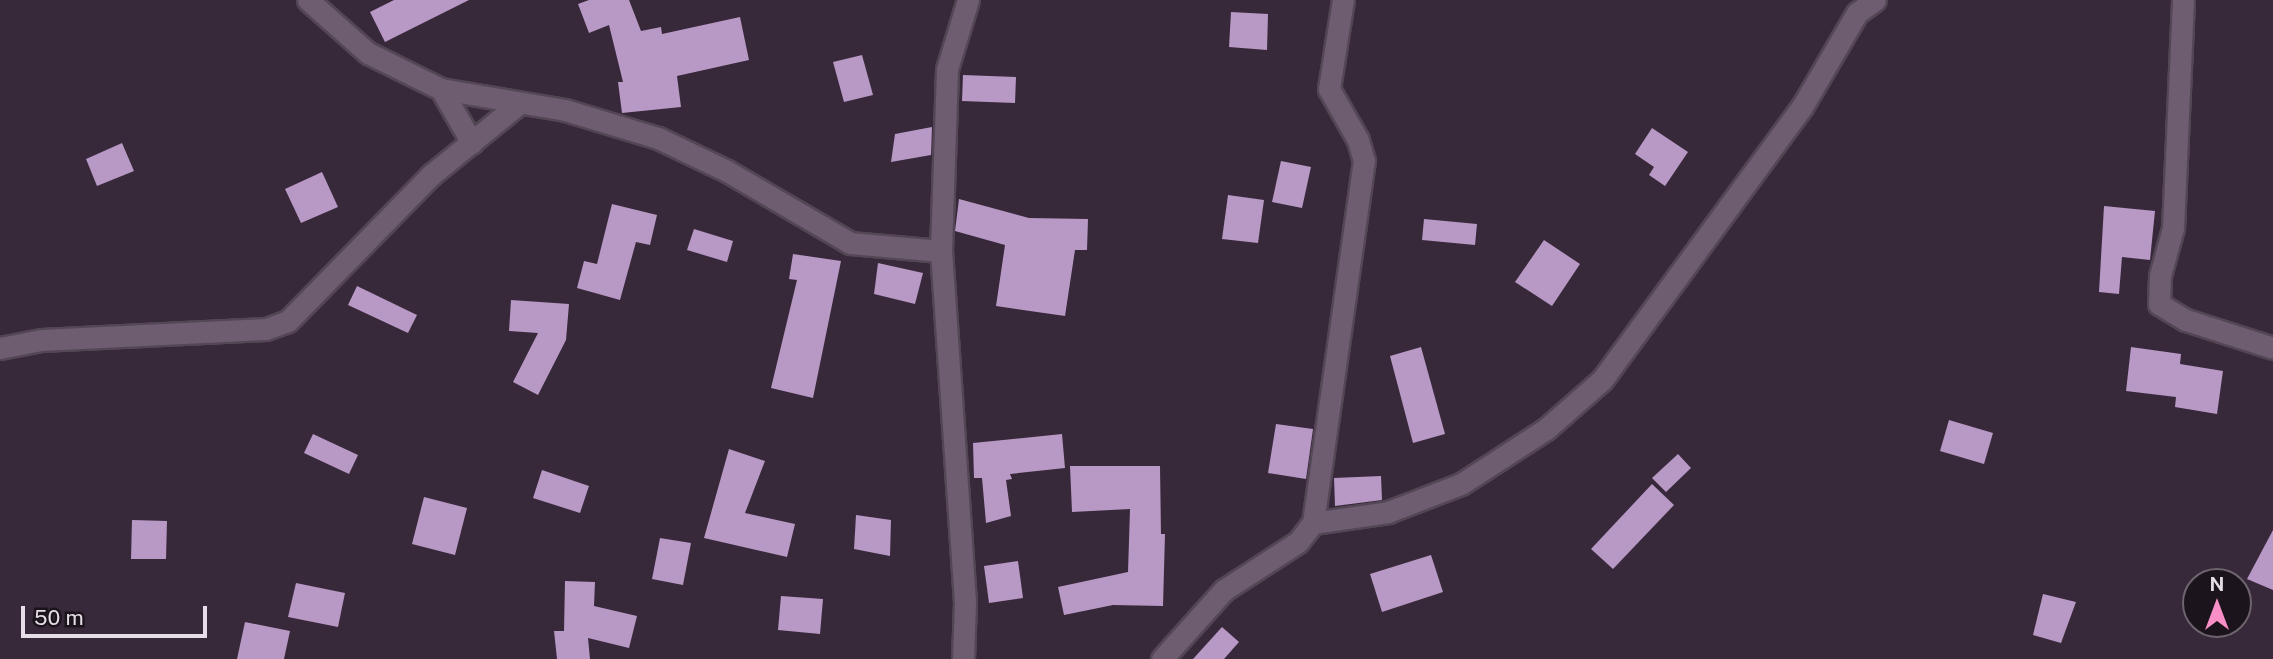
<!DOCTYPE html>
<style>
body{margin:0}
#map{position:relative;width:2273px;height:659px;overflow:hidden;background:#38293a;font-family:"Public Sans",sans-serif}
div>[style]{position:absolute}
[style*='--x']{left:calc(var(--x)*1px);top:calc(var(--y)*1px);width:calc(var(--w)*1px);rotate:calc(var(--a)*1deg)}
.building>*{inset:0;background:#b898c5}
.roads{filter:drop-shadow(2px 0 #534655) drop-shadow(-2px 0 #534655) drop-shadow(0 2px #534655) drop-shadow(0 -2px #534655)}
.street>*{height:21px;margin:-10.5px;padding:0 10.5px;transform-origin:10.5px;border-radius:10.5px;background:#6e5c70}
span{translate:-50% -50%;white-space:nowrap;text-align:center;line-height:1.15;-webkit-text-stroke:7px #1c141c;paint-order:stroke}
.north{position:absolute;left:2182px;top:568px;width:70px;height:70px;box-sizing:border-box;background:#1c141c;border:2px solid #6d646e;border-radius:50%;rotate:0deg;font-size:19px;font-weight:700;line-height:28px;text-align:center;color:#e7dde8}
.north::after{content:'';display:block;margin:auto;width:24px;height:32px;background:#fa8fc7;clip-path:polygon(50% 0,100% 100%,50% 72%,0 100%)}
.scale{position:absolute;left:21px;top:606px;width:186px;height:32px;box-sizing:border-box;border:4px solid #e7dde8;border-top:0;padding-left:9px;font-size:21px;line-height:24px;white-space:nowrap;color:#e7dde8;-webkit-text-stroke:5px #1c141c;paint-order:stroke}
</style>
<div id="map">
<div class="building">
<div style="clip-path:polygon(394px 0,469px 0,385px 42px,370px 12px)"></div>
<div style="clip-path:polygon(589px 0,629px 0,641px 31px,661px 27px,662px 34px,740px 17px,749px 60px,677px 76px,681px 107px,622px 113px,618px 82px,623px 82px,609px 25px,589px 33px,578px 4px)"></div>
<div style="clip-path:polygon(1231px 12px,1268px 14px,1267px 50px,1229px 47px)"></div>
<div style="clip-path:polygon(862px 55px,873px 95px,844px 102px,833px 62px)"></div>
<div style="clip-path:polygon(963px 75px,1016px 77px,1015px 103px,962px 101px)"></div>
<div style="clip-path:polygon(932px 127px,931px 155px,891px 162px,895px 134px)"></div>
<div style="clip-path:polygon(1652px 128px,1688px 152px,1665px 186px,1649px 175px,1654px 167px,1635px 154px)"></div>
<div style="clip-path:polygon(122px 143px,134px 171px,97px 186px,86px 159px)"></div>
<div style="clip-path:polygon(1281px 161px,1311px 167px,1302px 208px,1272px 202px)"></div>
<div style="clip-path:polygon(322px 172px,338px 207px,301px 223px,285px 189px)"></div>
<div style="clip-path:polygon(1228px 195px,1264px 200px,1258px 243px,1222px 239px)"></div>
<div style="clip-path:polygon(959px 199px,1029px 218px,1088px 219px,1087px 250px,1075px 250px,1065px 316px,996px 306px,1005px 245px,955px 231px)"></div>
<div style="clip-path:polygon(612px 204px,657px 215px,650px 245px,636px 242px,620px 300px,577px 288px,584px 261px,597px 264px)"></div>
<div style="clip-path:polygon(2104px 206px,2155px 211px,2150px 260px,2122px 257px,2119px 294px,2099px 292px)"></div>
<div style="clip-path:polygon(1424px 219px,1477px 224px,1475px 245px,1422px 240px)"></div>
<div style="clip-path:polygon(694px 229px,733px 241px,727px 262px,687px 250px)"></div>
<div style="clip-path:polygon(1544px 240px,1580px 264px,1552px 306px,1515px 282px)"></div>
<div style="clip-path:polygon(793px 254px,841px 261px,813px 398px,771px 388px,797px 280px,789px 279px)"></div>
<div style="clip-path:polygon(878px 263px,923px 273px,915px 304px,874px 294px)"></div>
<div style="clip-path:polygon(357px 286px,417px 315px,408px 333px,348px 305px)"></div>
<div style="clip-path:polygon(511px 300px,569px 304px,566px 340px,538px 395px,513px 382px,538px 333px,509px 331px)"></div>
<div style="clip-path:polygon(1421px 347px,1445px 434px,1413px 443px,1390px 356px)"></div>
<div style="clip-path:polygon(2131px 347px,2181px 354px,2180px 364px,2223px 371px,2217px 414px,2175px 407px,2176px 397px,2126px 391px)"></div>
<div style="clip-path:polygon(1949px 420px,1993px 433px,1984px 464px,1940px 451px)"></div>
<div style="clip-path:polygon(1276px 424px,1313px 429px,1306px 479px,1268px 473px)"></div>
<div style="clip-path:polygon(313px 434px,358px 455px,349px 474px,304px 453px)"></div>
<div style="clip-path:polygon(1062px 434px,1065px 468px,1010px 474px,1012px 479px,1006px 480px,1011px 516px,986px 523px,982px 478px,974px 478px,973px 443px)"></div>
<div style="clip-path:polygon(729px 449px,765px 461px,745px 513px,795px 524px,787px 557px,704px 538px)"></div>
<div style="clip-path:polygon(1678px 454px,1691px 468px,1666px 492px,1652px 478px)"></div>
<div style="clip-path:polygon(1070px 466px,1160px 466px,1161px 534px,1165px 534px,1163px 606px,1113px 605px,1064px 615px,1058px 587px,1128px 572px,1130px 509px,1072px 512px)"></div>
<div style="clip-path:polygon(542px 470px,589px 486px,580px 513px,533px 498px)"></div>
<div style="clip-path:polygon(1381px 476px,1382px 500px,1335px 506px,1334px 478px)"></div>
<div style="clip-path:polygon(1652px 484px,1674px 505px,1613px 569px,1591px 549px)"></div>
<div style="clip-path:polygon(424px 497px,467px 508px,455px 555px,412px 544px)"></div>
<div style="clip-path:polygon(856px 515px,891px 520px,890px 556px,854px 549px)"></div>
<div style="clip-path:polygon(132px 520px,167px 521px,166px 559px,131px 559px)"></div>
<div style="clip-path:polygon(2273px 530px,2273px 590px,2247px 579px)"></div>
<div style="clip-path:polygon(660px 538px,691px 543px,683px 585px,652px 579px)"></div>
<div style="clip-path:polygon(1431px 555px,1443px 592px,1382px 612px,1370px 574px)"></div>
<div style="clip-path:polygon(1018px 561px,1023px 598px,989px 603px,984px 566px)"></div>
<div style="clip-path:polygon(565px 581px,595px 582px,594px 606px,637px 616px,629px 648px,588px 638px,590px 659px,557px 659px,554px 631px,564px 631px)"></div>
<div style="clip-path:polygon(296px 583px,345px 593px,338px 627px,288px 617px)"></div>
<div style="clip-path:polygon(2043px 594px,2076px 602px,2061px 643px,2033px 635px)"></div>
<div style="clip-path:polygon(781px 596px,823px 599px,820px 634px,778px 630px)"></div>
<div style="clip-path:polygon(245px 622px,290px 631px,284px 659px,237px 659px)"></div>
<div style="clip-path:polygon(1222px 627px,1239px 642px,1224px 659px,1193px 659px)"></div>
</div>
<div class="roads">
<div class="street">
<div style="--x:308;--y:0;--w:80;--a:41.5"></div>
<div style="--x:368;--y:53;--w:81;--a:26.3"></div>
<div style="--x:441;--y:89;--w:126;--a:9.6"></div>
<div style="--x:565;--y:110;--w:97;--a:16.8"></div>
<div style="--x:658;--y:138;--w:76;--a:25.6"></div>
<div style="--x:727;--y:171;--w:143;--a:30.3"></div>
<div style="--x:850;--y:243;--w:91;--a:5"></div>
<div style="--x:2183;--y:0;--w:228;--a:92.5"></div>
<div style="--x:2173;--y:228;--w:50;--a:105.2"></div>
<div style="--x:2160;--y:276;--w:28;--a:92"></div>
<div style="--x:2159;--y:304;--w:31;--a:31"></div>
<div style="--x:2186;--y:320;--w:91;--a:17.8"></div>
<div style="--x:441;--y:89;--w:62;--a:60.1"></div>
<div style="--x:0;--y:348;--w:42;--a:-11"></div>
<div style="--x:41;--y:340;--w:225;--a:-2.8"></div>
<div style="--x:266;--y:329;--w:23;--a:-20"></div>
<div style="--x:288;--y:321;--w:204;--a:-45.6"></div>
<div style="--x:431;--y:175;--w:111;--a:-39.1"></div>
<div style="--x:1313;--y:523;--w:76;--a:-8.3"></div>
<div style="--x:1388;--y:512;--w:78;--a:-21"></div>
<div style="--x:1461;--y:484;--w:101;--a:-32.9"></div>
<div style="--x:1546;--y:429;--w:74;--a:-41.2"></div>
<div style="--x:1602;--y:380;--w:338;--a:-53.8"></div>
<div style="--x:1802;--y:107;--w:109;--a:-59.7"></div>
<div style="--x:1857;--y:13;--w:22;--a:-36"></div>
<div style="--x:963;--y:659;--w:57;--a:-88"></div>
<div style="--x:965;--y:602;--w:352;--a:-93.9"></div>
<div style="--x:941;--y:251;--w:182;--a:-88.1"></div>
<div style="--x:947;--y:69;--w:72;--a:-73.1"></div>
<div style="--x:1162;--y:659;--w:93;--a:-48.1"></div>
<div style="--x:1224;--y:590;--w:88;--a:-33"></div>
<div style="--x:1298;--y:542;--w:24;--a:-52"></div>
<div style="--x:1313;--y:523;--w:366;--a:-82"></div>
<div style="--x:1364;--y:161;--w:22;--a:-106"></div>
<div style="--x:1358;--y:140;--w:59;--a:-119.6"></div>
<div style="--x:1329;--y:89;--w:90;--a:-81.1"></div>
</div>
</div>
<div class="north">N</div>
<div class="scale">50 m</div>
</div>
